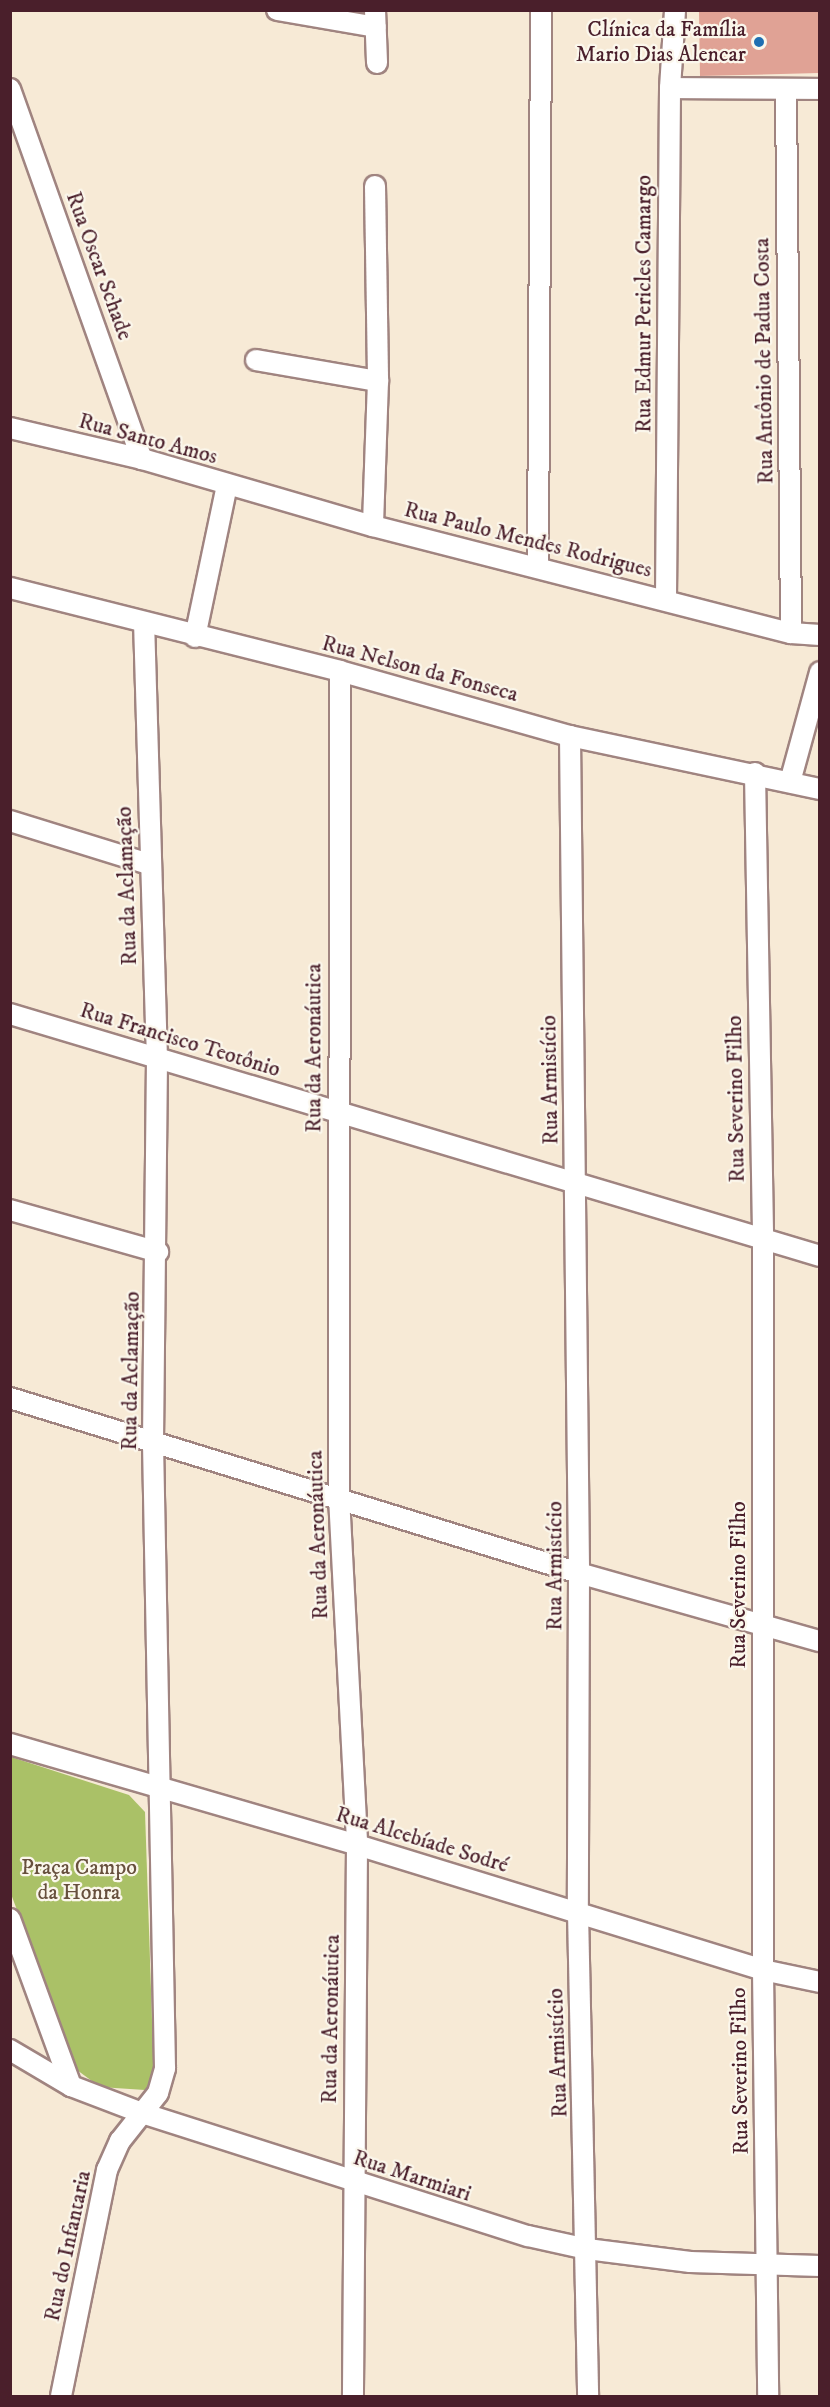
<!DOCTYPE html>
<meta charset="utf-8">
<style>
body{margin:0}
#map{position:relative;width:830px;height:2407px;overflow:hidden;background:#f7ead6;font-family:"IM FELL DW Pica",serif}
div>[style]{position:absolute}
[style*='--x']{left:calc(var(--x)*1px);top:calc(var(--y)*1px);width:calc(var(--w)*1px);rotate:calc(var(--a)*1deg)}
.green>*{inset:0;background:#aac167}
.building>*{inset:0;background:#e0a295}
.roads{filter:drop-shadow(2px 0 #a08480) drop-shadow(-2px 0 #a08480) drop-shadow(0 2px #a08480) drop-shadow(0 -2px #a08480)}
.minor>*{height:20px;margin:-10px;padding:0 10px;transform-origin:10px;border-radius:10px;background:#fff}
.dots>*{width:16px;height:16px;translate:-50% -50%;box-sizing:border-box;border:3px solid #fbf7ec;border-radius:50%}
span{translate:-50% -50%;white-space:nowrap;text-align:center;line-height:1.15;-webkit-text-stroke:4.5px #fbf7ec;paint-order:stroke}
.poi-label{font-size:22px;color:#4a1f2b}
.right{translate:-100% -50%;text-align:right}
.street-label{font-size:22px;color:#4a1f2b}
.park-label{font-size:22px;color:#67503d}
.frame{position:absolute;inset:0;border:12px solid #4a1f2b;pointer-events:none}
</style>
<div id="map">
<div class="green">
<div style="clip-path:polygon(11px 1757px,129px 1795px,145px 1812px,154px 2078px,145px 2090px,100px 2087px,77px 2070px,11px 1894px)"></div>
</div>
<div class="building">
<div style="clip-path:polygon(699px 10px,819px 10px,819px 73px,700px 76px)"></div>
</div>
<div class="roads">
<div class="minor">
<div style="--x:277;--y:10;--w:100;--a:9.7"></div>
<div style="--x:375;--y:10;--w:53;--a:87.8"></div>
<div style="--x:670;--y:88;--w:150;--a:0.4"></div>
<div style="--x:10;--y:89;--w:393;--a:70.4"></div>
<div style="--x:786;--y:90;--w:543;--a:89.47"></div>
<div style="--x:375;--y:186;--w:195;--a:89.1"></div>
<div style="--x:256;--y:360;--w:124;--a:9.8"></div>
<div style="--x:378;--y:381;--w:145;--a:92"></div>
<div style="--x:10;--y:428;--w:136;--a:13.2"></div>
<div style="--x:142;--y:459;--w:241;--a:16.2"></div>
<div style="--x:373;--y:526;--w:431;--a:14.4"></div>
<div style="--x:791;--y:633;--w:29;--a:4"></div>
<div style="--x:538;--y:567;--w:557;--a:-89.69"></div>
<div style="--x:10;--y:588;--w:340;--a:14.1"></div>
<div style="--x:340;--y:671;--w:239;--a:15.8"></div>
<div style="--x:570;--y:736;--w:256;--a:12"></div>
<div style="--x:666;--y:599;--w:511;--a:-89.55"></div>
<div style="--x:670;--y:88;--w:78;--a:-86.3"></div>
<div style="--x:195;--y:637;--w:155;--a:-78.1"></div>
<div style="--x:340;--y:671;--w:826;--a:90.07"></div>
<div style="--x:339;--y:1497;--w:348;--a:87"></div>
<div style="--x:357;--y:1845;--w:551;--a:90.42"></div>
<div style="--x:570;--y:736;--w:837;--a:89.38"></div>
<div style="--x:579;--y:1573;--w:339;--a:90.2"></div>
<div style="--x:578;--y:1912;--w:484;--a:88.8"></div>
<div style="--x:755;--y:773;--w:466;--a:89"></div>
<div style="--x:763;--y:1239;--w:731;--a:90"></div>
<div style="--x:763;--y:1970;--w:426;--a:89.3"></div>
<div style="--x:790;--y:782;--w:114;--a:-74.7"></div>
<div style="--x:10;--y:821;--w:145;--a:17.2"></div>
<div style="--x:10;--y:1014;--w:845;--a:16.63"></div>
<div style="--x:10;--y:1210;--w:154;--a:15.8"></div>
<div style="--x:10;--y:1398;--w:595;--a:17.1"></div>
<div style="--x:579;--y:1573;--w:250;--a:15.8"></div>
<div style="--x:10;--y:1744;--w:361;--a:16.2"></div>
<div style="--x:357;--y:1845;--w:425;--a:17.1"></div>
<div style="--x:763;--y:1970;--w:58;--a:11.9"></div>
<div style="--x:10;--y:1919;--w:178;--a:69.9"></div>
<div style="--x:10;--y:2050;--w:71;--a:30.5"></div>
<div style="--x:71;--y:2086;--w:76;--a:20.8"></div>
<div style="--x:142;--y:2113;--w:405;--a:17.7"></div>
<div style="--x:528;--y:2236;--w:60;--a:12.4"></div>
<div style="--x:587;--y:2249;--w:104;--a:7.2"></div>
<div style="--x:690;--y:2262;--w:130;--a:1.8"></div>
<div style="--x:61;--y:2396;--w:231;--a:-78.5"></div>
<div style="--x:107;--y:2170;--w:32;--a:-66"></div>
<div style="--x:120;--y:2141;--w:61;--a:-51.6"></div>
<div style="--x:158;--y:2093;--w:26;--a:-74"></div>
<div style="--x:165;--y:2068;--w:627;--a:-91.1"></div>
<div style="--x:153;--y:1441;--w:382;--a:-89.4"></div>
<div style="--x:157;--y:1059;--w:436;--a:-91.7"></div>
</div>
</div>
<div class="dots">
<div style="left:759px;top:42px;background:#1f6fb2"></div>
</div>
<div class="poi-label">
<span class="right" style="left:746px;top:42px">Clínica da Família<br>Mario Dias Alencar</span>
</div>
<div class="street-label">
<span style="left:99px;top:266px;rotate:70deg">Rua Oscar Schade</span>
<span style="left:644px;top:304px;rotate:-90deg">Rua Edmur Pericles Camargo</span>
<span style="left:764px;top:361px;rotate:-91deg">Rua Antônio de Padua Costa</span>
<span style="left:148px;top:439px;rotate:15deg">Rua Santo Amos</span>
<span style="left:528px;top:540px;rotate:14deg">Rua Paulo Mendes Rodrigues</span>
<span style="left:420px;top:669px;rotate:15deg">Rua Nelson da Fonseca</span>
<span style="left:127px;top:886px;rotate:-92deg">Rua da Aclamação</span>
<span style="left:180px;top:1040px;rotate:17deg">Rua Francisco Teotônio</span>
<span style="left:314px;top:1048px;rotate:-90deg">Rua da Aeronáutica</span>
<span style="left:550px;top:1080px;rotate:-91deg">Rua Armistício</span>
<span style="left:736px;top:1099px;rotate:-91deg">Rua Severino Filho</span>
<span style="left:131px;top:1371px;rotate:-89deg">Rua da Aclamação</span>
<span style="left:318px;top:1535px;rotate:-92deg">Rua da Aeronáutica</span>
<span style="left:555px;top:1566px;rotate:-90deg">Rua Armistício</span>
<span style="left:739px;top:1585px;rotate:-90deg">Rua Severino Filho</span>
<span style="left:422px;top:1840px;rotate:17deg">Rua Alcebíade Sodré</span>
<span style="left:331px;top:2019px;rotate:-89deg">Rua da Aeronáutica</span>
<span style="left:558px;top:2053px;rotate:-92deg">Rua Armistício</span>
<span style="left:740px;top:2071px;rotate:-91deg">Rua Severino Filho</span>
<span style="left:412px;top:2176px;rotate:18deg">Rua Marmiari</span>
<span style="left:68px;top:2246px;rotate:-78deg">Rua do Infantaria</span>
</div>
<div class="park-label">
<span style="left:79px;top:1880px">Praça Campo<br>da Honra</span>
</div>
<div class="frame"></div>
</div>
